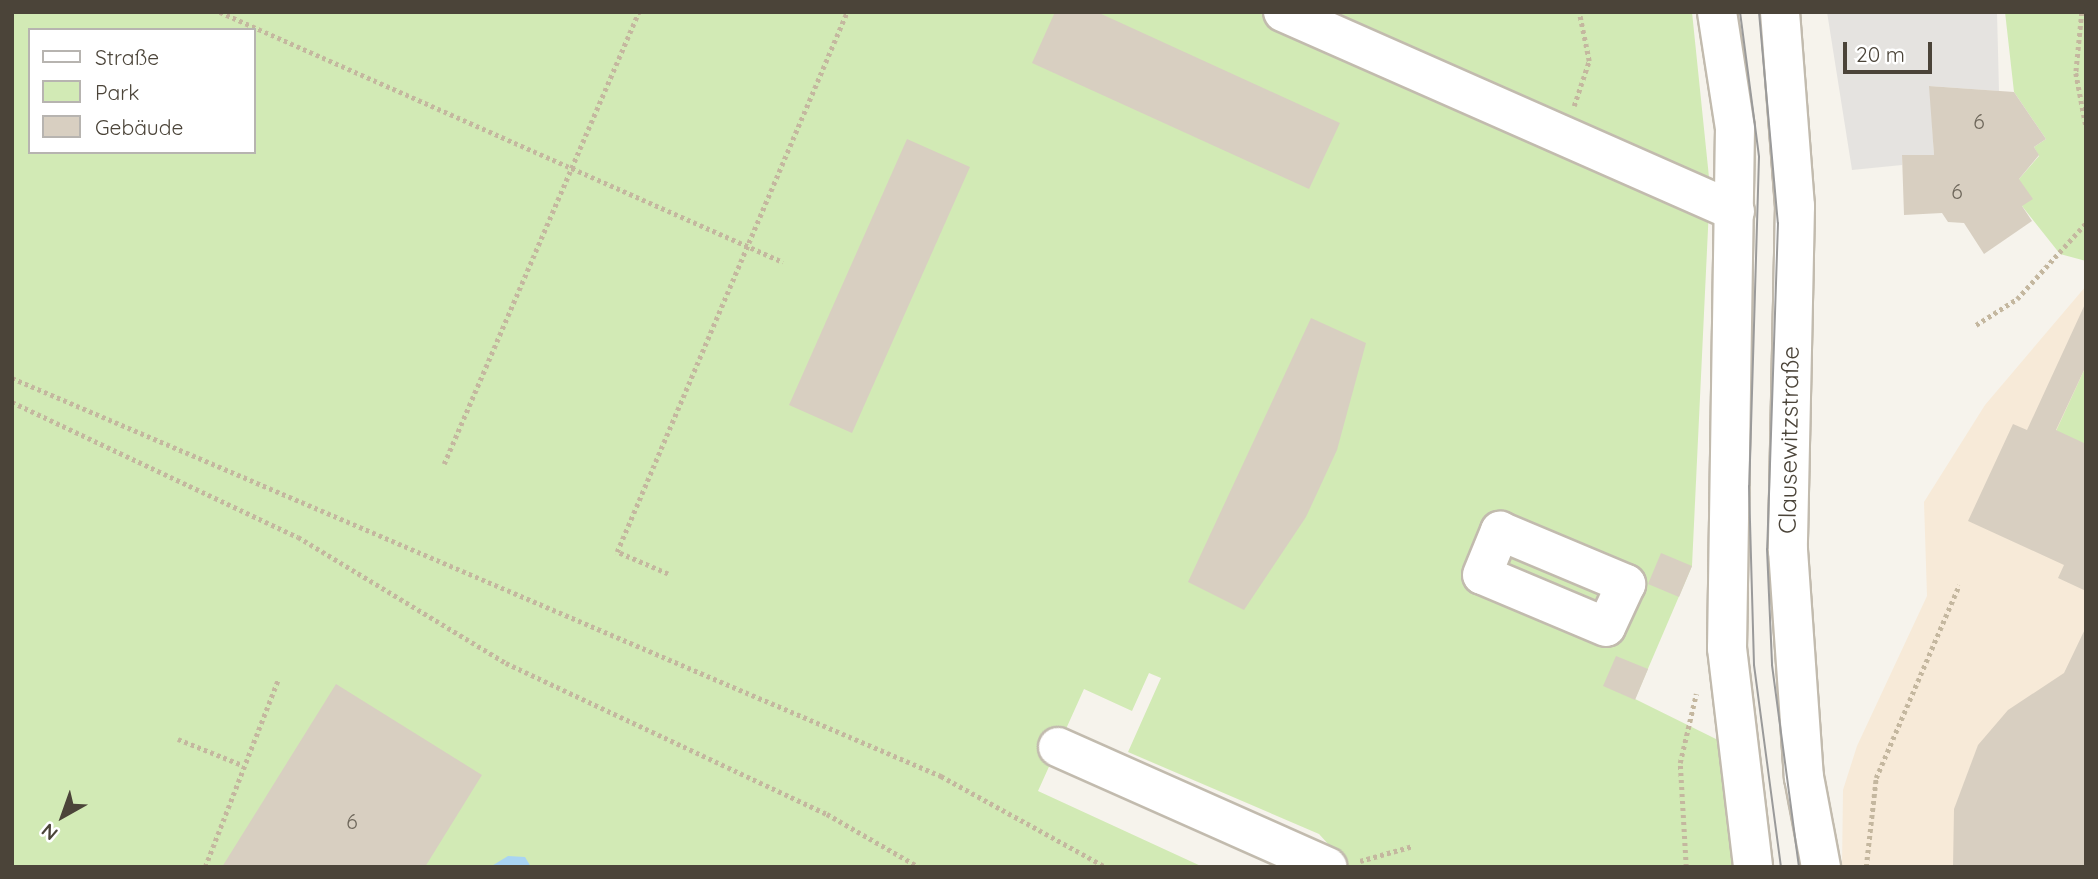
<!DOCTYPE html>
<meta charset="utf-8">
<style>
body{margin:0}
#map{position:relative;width:2098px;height:879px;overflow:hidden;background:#f6f3ec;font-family:Quicksand,sans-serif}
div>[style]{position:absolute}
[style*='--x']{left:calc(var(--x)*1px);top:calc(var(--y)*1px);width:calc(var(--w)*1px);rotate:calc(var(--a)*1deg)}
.commercial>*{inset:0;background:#f7ead8}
.green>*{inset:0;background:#d2eab5}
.parking>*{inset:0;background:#e5e3e0}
.water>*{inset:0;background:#a9d4f2}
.building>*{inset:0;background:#d8cfc1}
.path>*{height:4.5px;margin-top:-2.25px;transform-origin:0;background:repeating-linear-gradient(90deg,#c4b79f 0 3.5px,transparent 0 7px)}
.roads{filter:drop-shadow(2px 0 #c2bbae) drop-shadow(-2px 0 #c2bbae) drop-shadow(0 2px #c2bbae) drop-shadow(0 -2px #c2bbae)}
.minor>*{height:38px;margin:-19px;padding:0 19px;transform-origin:19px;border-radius:19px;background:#fff}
.tram>*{height:2px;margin:-1px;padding:0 1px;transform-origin:1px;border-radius:1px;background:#9a9a9a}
span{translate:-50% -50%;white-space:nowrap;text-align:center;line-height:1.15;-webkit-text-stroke:6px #fff;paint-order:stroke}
.number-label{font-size:21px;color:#6e675b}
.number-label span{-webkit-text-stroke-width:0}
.street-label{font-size:24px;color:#4b4439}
.frame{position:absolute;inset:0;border:14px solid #4b4439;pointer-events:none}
.legend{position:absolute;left:28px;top:28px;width:228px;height:126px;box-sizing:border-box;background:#fff;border:2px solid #b7b4b0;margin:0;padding:9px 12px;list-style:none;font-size:21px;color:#4b4439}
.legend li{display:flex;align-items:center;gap:14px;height:35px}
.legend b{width:35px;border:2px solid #b7b4b0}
.north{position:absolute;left:28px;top:781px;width:70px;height:70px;-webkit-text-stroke:5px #fff;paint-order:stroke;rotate:220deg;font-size:19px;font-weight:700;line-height:28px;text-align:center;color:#4b4439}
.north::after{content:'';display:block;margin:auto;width:24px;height:32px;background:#4b4439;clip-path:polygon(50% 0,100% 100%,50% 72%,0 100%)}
.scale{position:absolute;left:1843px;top:42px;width:89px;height:32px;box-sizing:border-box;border:4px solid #4b4439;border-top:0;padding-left:9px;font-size:21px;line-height:24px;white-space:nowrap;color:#4b4439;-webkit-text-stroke:5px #fff;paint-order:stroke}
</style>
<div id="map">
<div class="commercial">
<div style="clip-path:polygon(2086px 286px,2086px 867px,1842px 867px,1843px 790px,1857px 746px,1927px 596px,1924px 502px,1985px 405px)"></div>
</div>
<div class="green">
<div style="clip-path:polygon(evenodd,12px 12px,1692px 12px,1710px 187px,1692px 566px,1635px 699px,1720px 741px,1738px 867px,1349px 867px,1319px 834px,1128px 752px,1161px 678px,1149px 673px,1132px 711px,1084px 689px,1038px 791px,1203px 867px,12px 867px,12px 12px,30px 30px,254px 30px,254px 152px,30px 152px,30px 30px)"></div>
<div style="clip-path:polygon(2005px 12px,2086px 12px,2086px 261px,2060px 254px,2022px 206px,2019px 179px,2039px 156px,2034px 147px,2046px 139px,2014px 92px)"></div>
<div style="clip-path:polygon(2086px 366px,2086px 444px,2051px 442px)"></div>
</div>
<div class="parking">
<div style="clip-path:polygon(1827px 12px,1997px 12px,1999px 91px,1930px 86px,1934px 155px,1902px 155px,1902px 165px,1852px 170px)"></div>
</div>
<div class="water">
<div style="clip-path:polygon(508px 856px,525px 857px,531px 867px,490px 867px)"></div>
</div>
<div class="building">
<div style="clip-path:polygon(1055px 12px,1097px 12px,1340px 123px,1309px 189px,1032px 63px)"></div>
<div style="clip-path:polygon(1929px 86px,2014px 92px,2046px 139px,2034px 147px,2039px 155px,2019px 179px,2033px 199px,2022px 206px,2032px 221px,1984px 254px,1964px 223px,1948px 222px,1942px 213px,1904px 215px,1902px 155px,1934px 155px)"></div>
<div style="clip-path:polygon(907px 139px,970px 167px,852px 433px,789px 405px)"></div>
<div style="clip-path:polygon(2086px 302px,2086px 366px,2056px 430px,2086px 444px,2086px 591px,2058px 578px,2064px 565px,1968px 521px,2013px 424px,2027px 430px)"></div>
<div style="clip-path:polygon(1311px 318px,1366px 343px,1337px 450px,1306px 517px,1244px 610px,1188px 582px)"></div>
<div style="clip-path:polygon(1661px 553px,1692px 566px,1679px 597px,1648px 584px)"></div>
<div style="clip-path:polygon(2086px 627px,2086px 867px,1953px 867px,1954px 809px,1978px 745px,2008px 710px,2064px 673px)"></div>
<div style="clip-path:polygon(1616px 656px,1648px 669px,1635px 700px,1603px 686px)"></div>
<div style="clip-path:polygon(336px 684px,482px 775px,425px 867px,222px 867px)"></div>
</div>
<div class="path">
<div style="--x:220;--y:12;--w:616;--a:23.94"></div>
<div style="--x:2082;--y:12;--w:61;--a:95.6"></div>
<div style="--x:2076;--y:73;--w:54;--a:79.3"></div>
<div style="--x:1574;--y:106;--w:47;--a:-71.6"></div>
<div style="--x:1589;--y:61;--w:50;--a:-101.5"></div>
<div style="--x:1976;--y:325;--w:49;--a:-32.4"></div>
<div style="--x:2017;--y:299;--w:103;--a:-47.8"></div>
<div style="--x:12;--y:378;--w:1011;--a:23.19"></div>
<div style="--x:941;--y:776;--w:188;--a:28.9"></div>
<div style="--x:12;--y:402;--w:316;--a:25.3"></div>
<div style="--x:298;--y:537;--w:243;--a:31.2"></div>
<div style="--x:506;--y:663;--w:355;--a:25.2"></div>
<div style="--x:827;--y:814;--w:106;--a:29.9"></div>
<div style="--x:444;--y:464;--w:492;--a:-66.7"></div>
<div style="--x:668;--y:574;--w:56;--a:-156.7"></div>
<div style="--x:617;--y:552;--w:587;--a:-66.93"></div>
<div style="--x:178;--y:739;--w:69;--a:22.1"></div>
<div style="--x:1360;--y:861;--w:55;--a:-15.8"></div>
<div style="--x:205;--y:867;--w:201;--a:-68.7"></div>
<div style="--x:1686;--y:867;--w:104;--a:-93.3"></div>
<div style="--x:1680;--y:763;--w:71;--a:-76.9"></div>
<div style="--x:1866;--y:867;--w:90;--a:-83.6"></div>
<div style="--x:1876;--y:778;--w:210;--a:-66.7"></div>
</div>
<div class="roads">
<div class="minor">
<div style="--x:1283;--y:12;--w:494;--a:23.8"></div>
<div style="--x:1717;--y:12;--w:117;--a:81.2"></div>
<div style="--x:1735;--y:128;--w:520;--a:90.88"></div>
<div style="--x:1727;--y:648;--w:221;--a:83.2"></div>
<div style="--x:1780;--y:12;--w:195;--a:85.6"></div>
<div style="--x:1795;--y:206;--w:344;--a:91.2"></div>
<div style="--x:1788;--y:550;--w:228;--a:86"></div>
<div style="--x:1804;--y:777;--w:92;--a:79.3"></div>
<div style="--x:1500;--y:531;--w:137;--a:22.8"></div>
<div style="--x:1626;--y:584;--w:47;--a:114.9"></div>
<div style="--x:1606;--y:627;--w:134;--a:-157.2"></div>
<div style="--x:1482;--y:575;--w:48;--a:-67.8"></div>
<div style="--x:1058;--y:747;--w:295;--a:24"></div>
</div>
</div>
<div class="tram">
<div style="--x:1740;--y:12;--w:146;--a:82.5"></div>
<div style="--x:1759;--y:157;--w:329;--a:91.7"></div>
<div style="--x:1749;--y:486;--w:179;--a:88.4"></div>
<div style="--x:1754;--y:665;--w:204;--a:82.4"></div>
<div style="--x:1759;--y:12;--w:212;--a:84.9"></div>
<div style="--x:1778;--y:223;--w:326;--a:91.9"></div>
<div style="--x:1767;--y:549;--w:116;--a:87.5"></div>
<div style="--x:1772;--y:665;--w:204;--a:82.4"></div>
</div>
<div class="number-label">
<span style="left:1979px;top:121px">6</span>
<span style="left:1957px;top:191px">6</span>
<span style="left:352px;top:821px">6</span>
</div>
<div class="street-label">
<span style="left:1789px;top:440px;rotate:-89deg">Clausewitzstraße</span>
</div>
<div class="frame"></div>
<ul class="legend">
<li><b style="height:9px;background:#fff"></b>Straße</li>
<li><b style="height:19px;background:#d2eab5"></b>Park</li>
<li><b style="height:19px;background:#d8cfc1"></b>Gebäude</li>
</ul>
<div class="north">N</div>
<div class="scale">20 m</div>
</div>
